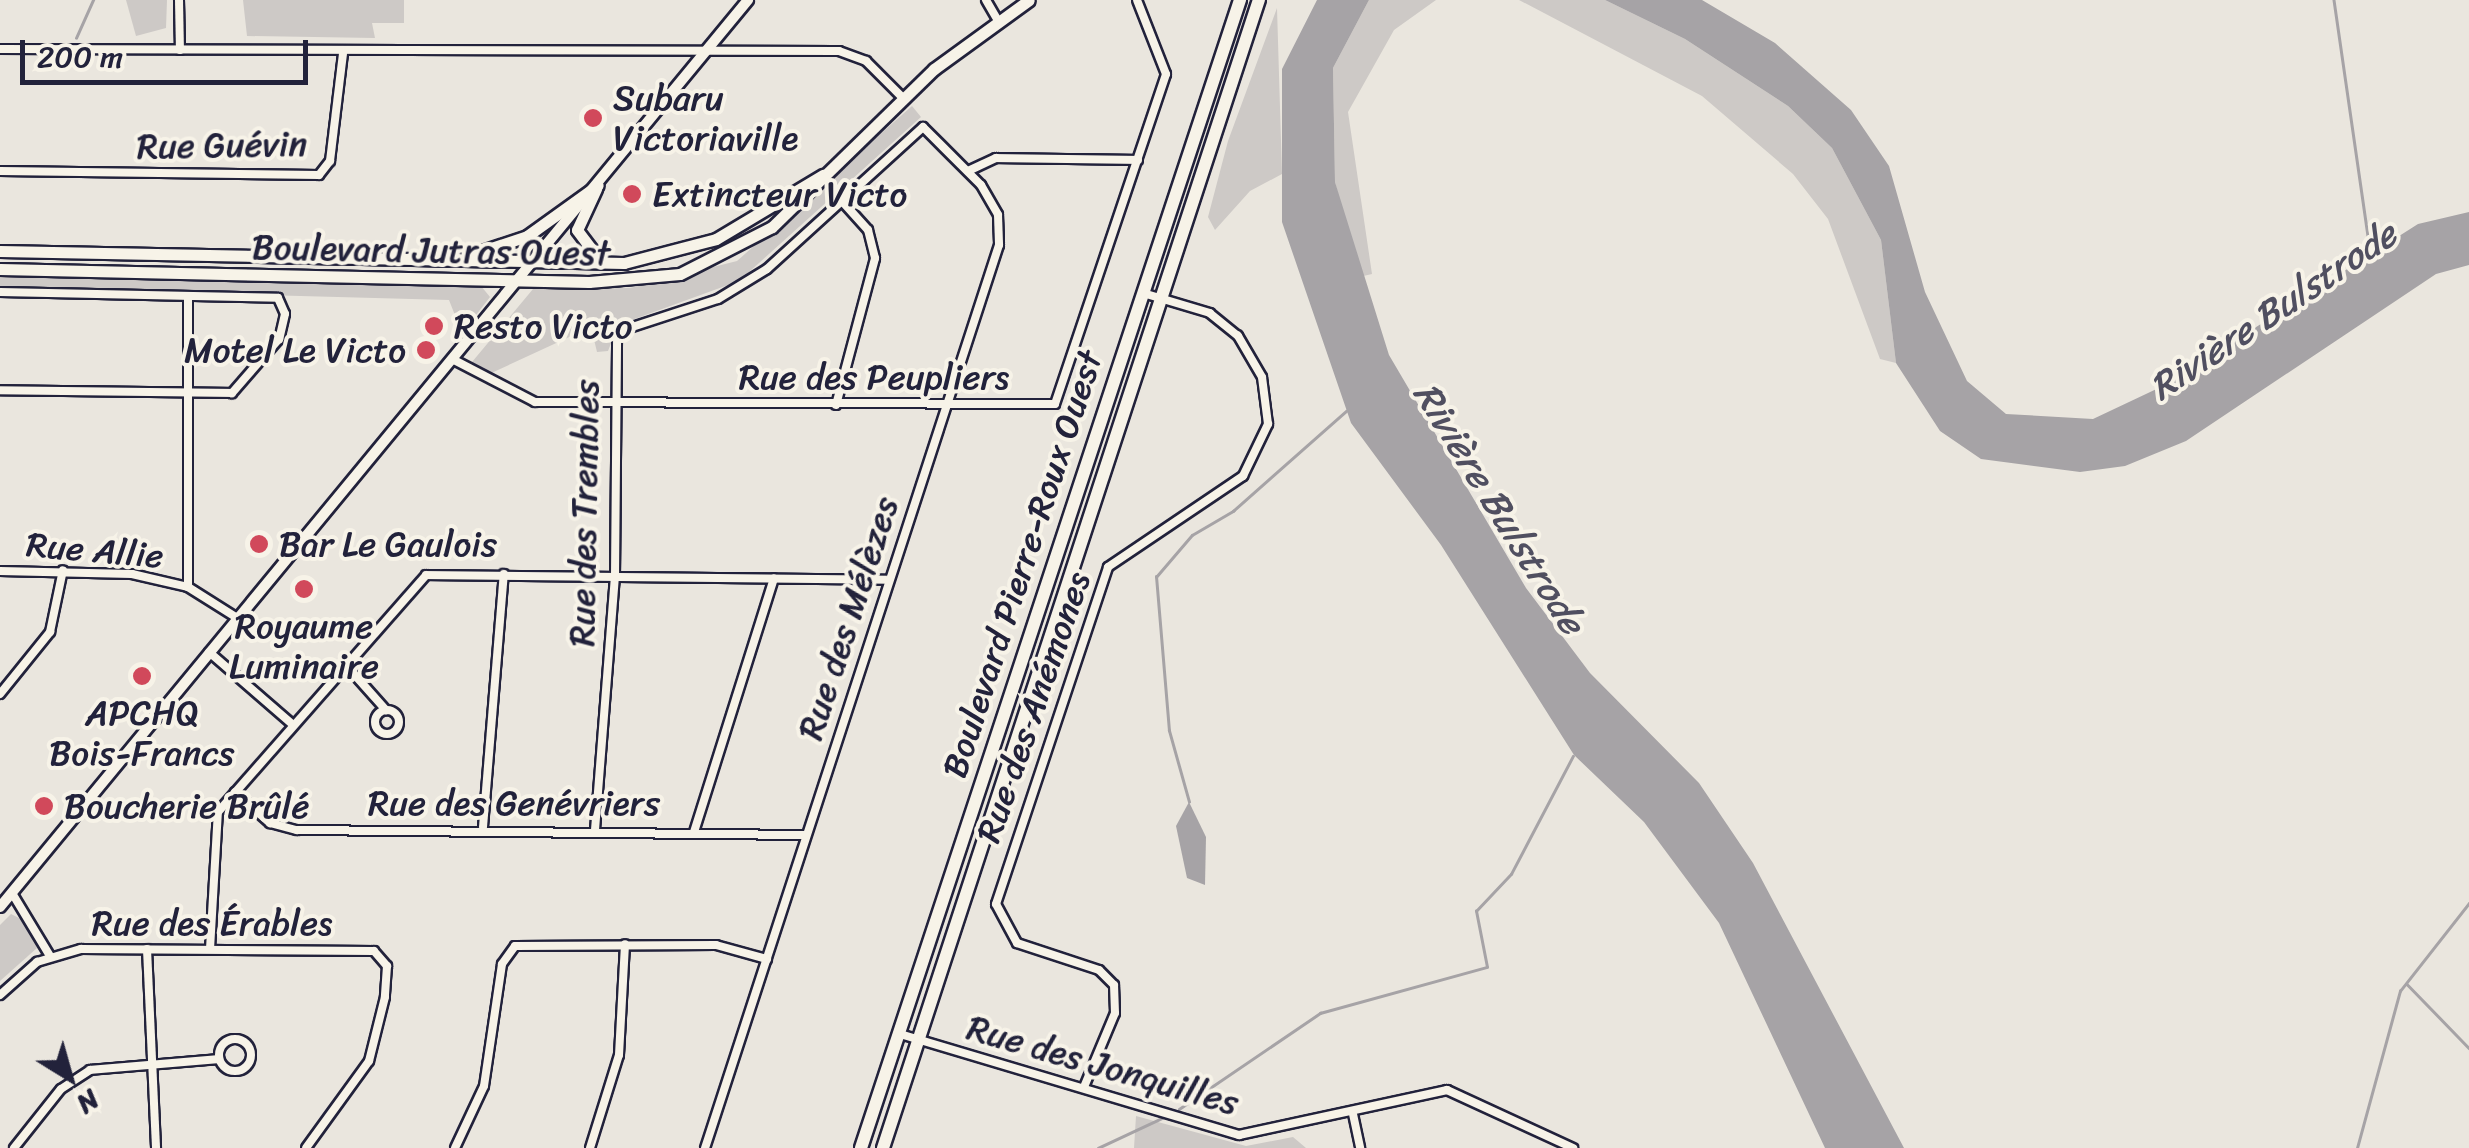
<!DOCTYPE html>
<meta charset="utf-8">
<style>
body{margin:0}
#map{position:relative;width:2469px;height:1148px;overflow:hidden;background:#eae6de;font-family:Sriracha,sans-serif}
div>[style]{position:absolute}
[style*='--x']{left:calc(var(--x)*1px);top:calc(var(--y)*1px);width:calc(var(--w)*1px);rotate:calc(var(--a)*1deg)}
.green>*{inset:0;background:#cdc9c6}
.water>*{inset:0;background:#a6a3a6}
.stream>*{height:2.5px;margin:-1.25px;padding:0 1.25px;transform-origin:1.25px;border-radius:1.25px;background:#a6a3a6}
.roads{filter:drop-shadow(2px 0 #22223b) drop-shadow(-2px 0 #22223b) drop-shadow(0 2px #22223b) drop-shadow(0 -2px #22223b)}
.minor>*{height:8px;margin:-4px;padding:0 4px;transform-origin:4px;border-radius:4px;background:#f7f3e8}
.minor>.ring{margin:-4px;padding:0;box-sizing:content-box;background:none;border:8px solid #f7f3e8;border-radius:50%}
.tertiary>*{height:10px;margin:-5px;padding:0 5px;transform-origin:5px;border-radius:5px;background:#f7f3e8}
.secondary>*{height:11px;margin:-5.5px;padding:0 5.5px;transform-origin:5.5px;border-radius:5.5px;background:#f7f3e8}
.primary>*{height:12px;margin:-6px;padding:0 6px;transform-origin:6px;border-radius:6px;background:#f7f3e8}
.dots>*{width:28px;height:28px;translate:-50% -50%;box-sizing:border-box;border:5px solid #f7f3e8;border-radius:50%}
span{translate:-50% -50%;white-space:nowrap;text-align:center;line-height:1.15;-webkit-text-stroke:8px #f7f3e8;paint-order:stroke}
.poi-label{font-size:35px;color:#22223b}
.left{translate:0 -50%;text-align:left}
.right{translate:-100% -50%;text-align:right}
.street-label{font-size:35px;color:#22223b}
.water-label{font-size:38px;color:#504f60;font-style:italic}
.north{position:absolute;left:20px;top:1028px;width:100px;height:100px;-webkit-text-stroke:8px #f7f3e8;paint-order:stroke;rotate:143deg;font-size:28px;font-weight:700;line-height:40px;text-align:center;color:#22223b}
.north::after{content:'';display:block;margin:auto;width:35px;height:45px;background:#22223b;clip-path:polygon(50% 0,100% 100%,50% 72%,0 100%)}
.scale{position:absolute;left:20px;top:40px;width:288px;height:45px;box-sizing:border-box;border:5px solid #22223b;border-top:0;padding-left:12px;font-size:30px;line-height:35px;white-space:nowrap;color:#22223b;-webkit-text-stroke:8px #f7f3e8;paint-order:stroke}
</style>
<div id="map">
<div class="green">
<div style="clip-path:polygon(126px 0,167px 0,166px 28px,136px 36px)"></div>
<div style="clip-path:polygon(243px 0,404px 0,404px 23px,372px 23px,375px 38px,247px 36px)"></div>
<div style="clip-path:polygon(1369px 0,1436px 0,1394px 30px,1348px 112px,1372px 274px,1359px 277px,1335px 182px,1333px 68px)"></div>
<div style="clip-path:polygon(1519px 0,1605px 0,1685px 39px,1788px 106px,1832px 148px,1881px 240px,1896px 363px,1880px 359px,1828px 219px,1793px 174px,1702px 96px)"></div>
<div style="clip-path:polygon(1277px 8px,1282px 174px,1250px 191px,1215px 230px,1208px 217px,1228px 141px)"></div>
<div style="clip-path:polygon(912px 106px,921px 117px,739px 281px,618px 325px,608px 351px,597px 352px,591px 327px,487px 375px,472px 362px,533px 289px,630px 288px,737px 261px)"></div>
<div style="clip-path:polygon(0 275px,481px 286px,490px 297px,462px 333px,449px 300px,0 288px)"></div>
<div style="clip-path:polygon(11px 914px,27px 922px,37px 948px,0 981px,0 925px)"></div>
<div style="clip-path:polygon(1136px 1116px,1246px 1146px,1293px 1137px,1306px 1148px,1134px 1148px)"></div>
</div>
<div class="water">
<div style="clip-path:polygon(1317px 0,1369px 0,1333px 68px,1335px 182px,1389px 355px,1526px 588px,1590px 673px,1699px 783px,1753px 863px,1904px 1148px,1825px 1148px,1719px 923px,1644px 822px,1574px 755px,1441px 545px,1351px 423px,1282px 222px,1282px 69px)"></div>
<div style="clip-path:polygon(1605px 0,1702px 0,1775px 43px,1851px 110px,1889px 166px,1925px 292px,1967px 381px,2006px 414px,2093px 419px,2165px 385px,2418px 224px,2469px 212px,2469px 265px,2436px 274px,2186px 441px,2125px 466px,2080px 472px,1981px 459px,1940px 431px,1896px 363px,1881px 240px,1832px 148px,1788px 106px,1685px 39px)"></div>
<div style="clip-path:polygon(1189px 802px,1206px 837px,1205px 885px,1187px 878px,1176px 826px)"></div>
</div>
<div class="stream">
<div style="--x:2334;--y:0;--w:253;--a:81.8"></div>
<div style="--x:76;--y:38;--w:42;--a:-65.9"></div>
<div style="--x:1189;--y:802;--w:74;--a:-105.7"></div>
<div style="--x:1169;--y:731;--w:155;--a:-94.8"></div>
<div style="--x:1156;--y:577;--w:55;--a:-49.4"></div>
<div style="--x:1192;--y:535;--w:48;--a:-30.3"></div>
<div style="--x:1233;--y:511;--w:151;--a:-41.5"></div>
<div style="--x:2407;--y:984;--w:89;--a:45.9"></div>
<div style="--x:1179;--y:1109;--w:171;--a:-34.2"></div>
<div style="--x:1320;--y:1013;--w:173;--a:-15.4"></div>
<div style="--x:1487;--y:967;--w:57;--a:-101.1"></div>
<div style="--x:1476;--y:911;--w:51;--a:-46.6"></div>
<div style="--x:1511;--y:874;--w:133;--a:-62.3"></div>
<div style="--x:1098;--y:1148;--w:71;--a:-25.1"></div>
<div style="--x:2357;--y:1148;--w:163;--a:-74.7"></div>
<div style="--x:2400;--y:991;--w:112;--a:-51.9"></div>
</div>
<div class="roads">
<div class="minor">
<div style="--x:179;--y:0;--w:50;--a:88.9"></div>
<div style="--x:986;--y:0;--w:20;--a:60"></div>
<div style="--x:0;--y:49;--w:839;--a:0.14"></div>
<div style="--x:839;--y:51;--w:29;--a:20"></div>
<div style="--x:866;--y:61;--w:52;--a:45"></div>
<div style="--x:0;--y:171;--w:319;--a:0.7"></div>
<div style="--x:319;--y:175;--w:18;--a:-52"></div>
<div style="--x:330;--y:161;--w:109;--a:-83.1"></div>
<div style="--x:968;--y:171;--w:31;--a:-25"></div>
<div style="--x:996;--y:158;--w:142;--a:0.8"></div>
<div style="--x:0;--y:292;--w:278;--a:1.2"></div>
<div style="--x:278;--y:298;--w:17;--a:66"></div>
<div style="--x:285;--y:314;--w:26;--a:103"></div>
<div style="--x:279;--y:339;--w:72;--a:131"></div>
<div style="--x:232;--y:393;--w:232;--a:-179.3"></div>
<div style="--x:454;--y:360;--w:91;--a:27.4"></div>
<div style="--x:535;--y:402;--w:520;--a:0.22"></div>
<div style="--x:1055;--y:404;--w:348;--a:-71.4"></div>
<div style="--x:1166;--y:74;--w:79;--a:-111.4"></div>
<div style="--x:836;--y:405;--w:152;--a:-75.1"></div>
<div style="--x:875;--y:258;--w:29;--a:-104"></div>
<div style="--x:868;--y:230;--w:39;--a:-132"></div>
<div style="--x:0;--y:571;--w:132;--a:1.3"></div>
<div style="--x:132;--y:574;--w:57;--a:13.1"></div>
<div style="--x:188;--y:587;--w:58;--a:32.3"></div>
<div style="--x:188;--y:587;--w:291;--a:-90"></div>
<div style="--x:209;--y:652;--w:108;--a:40.9"></div>
<div style="--x:345;--y:664;--w:62;--a:48.3"></div>
<div style="--x:0;--y:694;--w:80;--a:-51.1"></div>
<div style="--x:50;--y:632;--w:63;--a:-78.2"></div>
<div class="ring" style="left:375px;top:710px;width:16px;height:16px"></div>
<div style="--x:235;--y:792;--w:47;--a:41.5"></div>
<div style="--x:270;--y:823;--w:28;--a:15"></div>
<div style="--x:297;--y:830;--w:508;--a:0.56"></div>
<div style="--x:483;--y:827;--w:254;--a:-85.3"></div>
<div style="--x:595;--y:830;--w:255;--a:-85.5"></div>
<div style="--x:615;--y:576;--w:244;--a:-89.5"></div>
<div style="--x:617;--y:332;--w:106;--a:-18.1"></div>
<div style="--x:718;--y:299;--w:57;--a:-31.5"></div>
<div style="--x:767;--y:269;--w:211;--a:-42.3"></div>
<div style="--x:923;--y:127;--w:82;--a:45"></div>
<div style="--x:981;--y:185;--w:34;--a:60"></div>
<div style="--x:998;--y:215;--w:30;--a:88"></div>
<div style="--x:999;--y:245;--w:950;--a:108.03"></div>
<div style="--x:694;--y:832;--w:266;--a:-72.5"></div>
<div style="--x:12;--y:893;--w:74;--a:58.9"></div>
<div style="--x:147;--y:949;--w:199;--a:87.4"></div>
<div style="--x:210;--y:949;--w:137;--a:-86.7"></div>
<div style="--x:218;--y:812;--w:315;--a:-48.7"></div>
<div style="--x:426;--y:575;--w:460;--a:0.6"></div>
<div style="--x:0;--y:995;--w:50;--a:-41.7"></div>
<div style="--x:37;--y:962;--w:46;--a:-16.5"></div>
<div style="--x:81;--y:949;--w:293;--a:0.4"></div>
<div style="--x:374;--y:951;--w:20;--a:49"></div>
<div style="--x:387;--y:966;--w:31;--a:94"></div>
<div style="--x:385;--y:997;--w:66;--a:104"></div>
<div style="--x:369;--y:1061;--w:107;--a:125.9"></div>
<div style="--x:900;--y:1034;--w:354;--a:16.6"></div>
<div style="--x:1239;--y:1135;--w:213;--a:-12.2"></div>
<div style="--x:1447;--y:1090;--w:139;--a:24.7"></div>
<div class="ring" style="left:219px;top:1039px;width:24px;height:24px"></div>
<div style="--x:1084;--y:1087;--w:80;--a:-67.3"></div>
<div style="--x:1115;--y:1013;--w:28;--a:-92"></div>
<div style="--x:1114;--y:985;--w:21;--a:-135"></div>
<div style="--x:1099;--y:970;--w:86;--a:-161.8"></div>
<div style="--x:1017;--y:943;--w:44;--a:-118.3"></div>
<div style="--x:996;--y:904;--w:355;--a:-71.6"></div>
<div style="--x:1108;--y:567;--w:163;--a:-34"></div>
<div style="--x:1243;--y:476;--w:58;--a:-64.3"></div>
<div style="--x:1268;--y:424;--w:47;--a:-97.3"></div>
<div style="--x:1262;--y:377;--w:48;--a:-120.3"></div>
<div style="--x:1238;--y:336;--w:36;--a:-141"></div>
<div style="--x:1210;--y:313;--w:70;--a:-163.4"></div>
<div style="--x:1353;--y:1114;--w:35;--a:78"></div>
<div style="--x:14;--y:1148;--w:75;--a:-51.5"></div>
<div style="--x:61;--y:1089;--w:35;--a:-33"></div>
<div style="--x:90;--y:1070;--w:129;--a:-4.9"></div>
<div style="--x:455;--y:1148;--w:68;--a:-64.9"></div>
<div style="--x:484;--y:1086;--w:123;--a:-81.6"></div>
<div style="--x:502;--y:964;--w:22;--a:-54"></div>
<div style="--x:515;--y:946;--w:201;--a:-0.3"></div>
<div style="--x:716;--y:945;--w:53;--a:15.4"></div>
<div style="--x:590;--y:1148;--w:97;--a:-72.7"></div>
<div style="--x:619;--y:1055;--w:111;--a:-86.9"></div>
</div>
<div class="tertiary">
<div style="--x:0;--y:907;--w:1176;--a:-50.49"></div>
</div>
<div class="secondary">
<div style="--x:596;--y:189;--w:45;--a:114.9"></div>
<div style="--x:577;--y:230;--w:39;--a:53"></div>
<div style="--x:0;--y:251;--w:624;--a:1.1"></div>
<div style="--x:624;--y:263;--w:95;--a:-14.6"></div>
<div style="--x:716;--y:239;--w:125;--a:-30.9"></div>
<div style="--x:467;--y:256;--w:63;--a:-18.4"></div>
<div style="--x:527;--y:236;--w:87;--a:-35.7"></div>
<div style="--x:0;--y:269;--w:589;--a:1.26"></div>
<div style="--x:589;--y:282;--w:91;--a:-5"></div>
<div style="--x:680;--y:274;--w:103;--a:-27.1"></div>
<div style="--x:772;--y:227;--w:226;--a:-44.3"></div>
<div style="--x:934;--y:69;--w:117;--a:-36"></div>
</div>
<div class="primary">
<div style="--x:861;--y:1148;--w:1209;--a:-71.73"></div>
<div style="--x:883;--y:1148;--w:1208;--a:-71.87"></div>
</div>
</div>
<div class="dots">
<div style="left:593px;top:118px;background:#d1495b"></div>
<div style="left:632px;top:194px;background:#d1495b"></div>
<div style="left:434px;top:326px;background:#d1495b"></div>
<div style="left:426px;top:350px;background:#d1495b"></div>
<div style="left:259px;top:544px;background:#d1495b"></div>
<div style="left:304px;top:589px;background:#d1495b"></div>
<div style="left:142px;top:676px;background:#d1495b"></div>
<div style="left:44px;top:806px;background:#d1495b"></div>
</div>
<div class="poi-label">
<span class="left" style="left:613px;top:118px">Subaru<br>Victoriaville</span>
<span class="left" style="left:652px;top:194px">Extincteur Victo</span>
<span class="left" style="left:454px;top:326px">Resto Victo</span>
<span class="right" style="left:406px;top:350px">Motel Le Victo</span>
<span class="left" style="left:279px;top:544px">Bar Le Gaulois</span>
<span style="left:304px;top:646px">Royaume<br>Luminaire</span>
<span style="left:142px;top:733px">APCHQ<br>Bois-Francs</span>
<span class="left" style="left:64px;top:806px">Boucherie Brûlé</span>
</div>
<div class="street-label">
<span style="left:222px;top:145px;rotate:-1deg">Rue Guévin</span>
<span style="left:431px;top:250px;rotate:1deg">Boulevard Jutras Ouest</span>
<span style="left:874px;top:377px">Rue des Peupliers</span>
<span style="left:584px;top:513px;rotate:-89deg">Rue des Trembles</span>
<span style="left:95px;top:550px;rotate:5deg">Rue Allie</span>
<span style="left:1022px;top:564px;rotate:-72deg">Boulevard Pierre-Roux Ouest</span>
<span style="left:848px;top:618px;rotate:-72deg">Rue des Mélèzes</span>
<span style="left:1033px;top:707px;rotate:-71deg">Rue des Anémones</span>
<span style="left:514px;top:803px">Rue des Genévriers</span>
<span style="left:212px;top:923px">Rue des Érables</span>
<span style="left:1103px;top:1065px;rotate:16deg">Rue des Jonquilles</span>
</div>
<div class="water-label">
<span style="left:2273px;top:311px;rotate:-34deg">Rivière Bulstrode</span>
<span style="left:1499px;top:508px;rotate:58deg">Rivière Bulstrode</span>
</div>
<div class="north">N</div>
<div class="scale">200 m</div>
</div>
